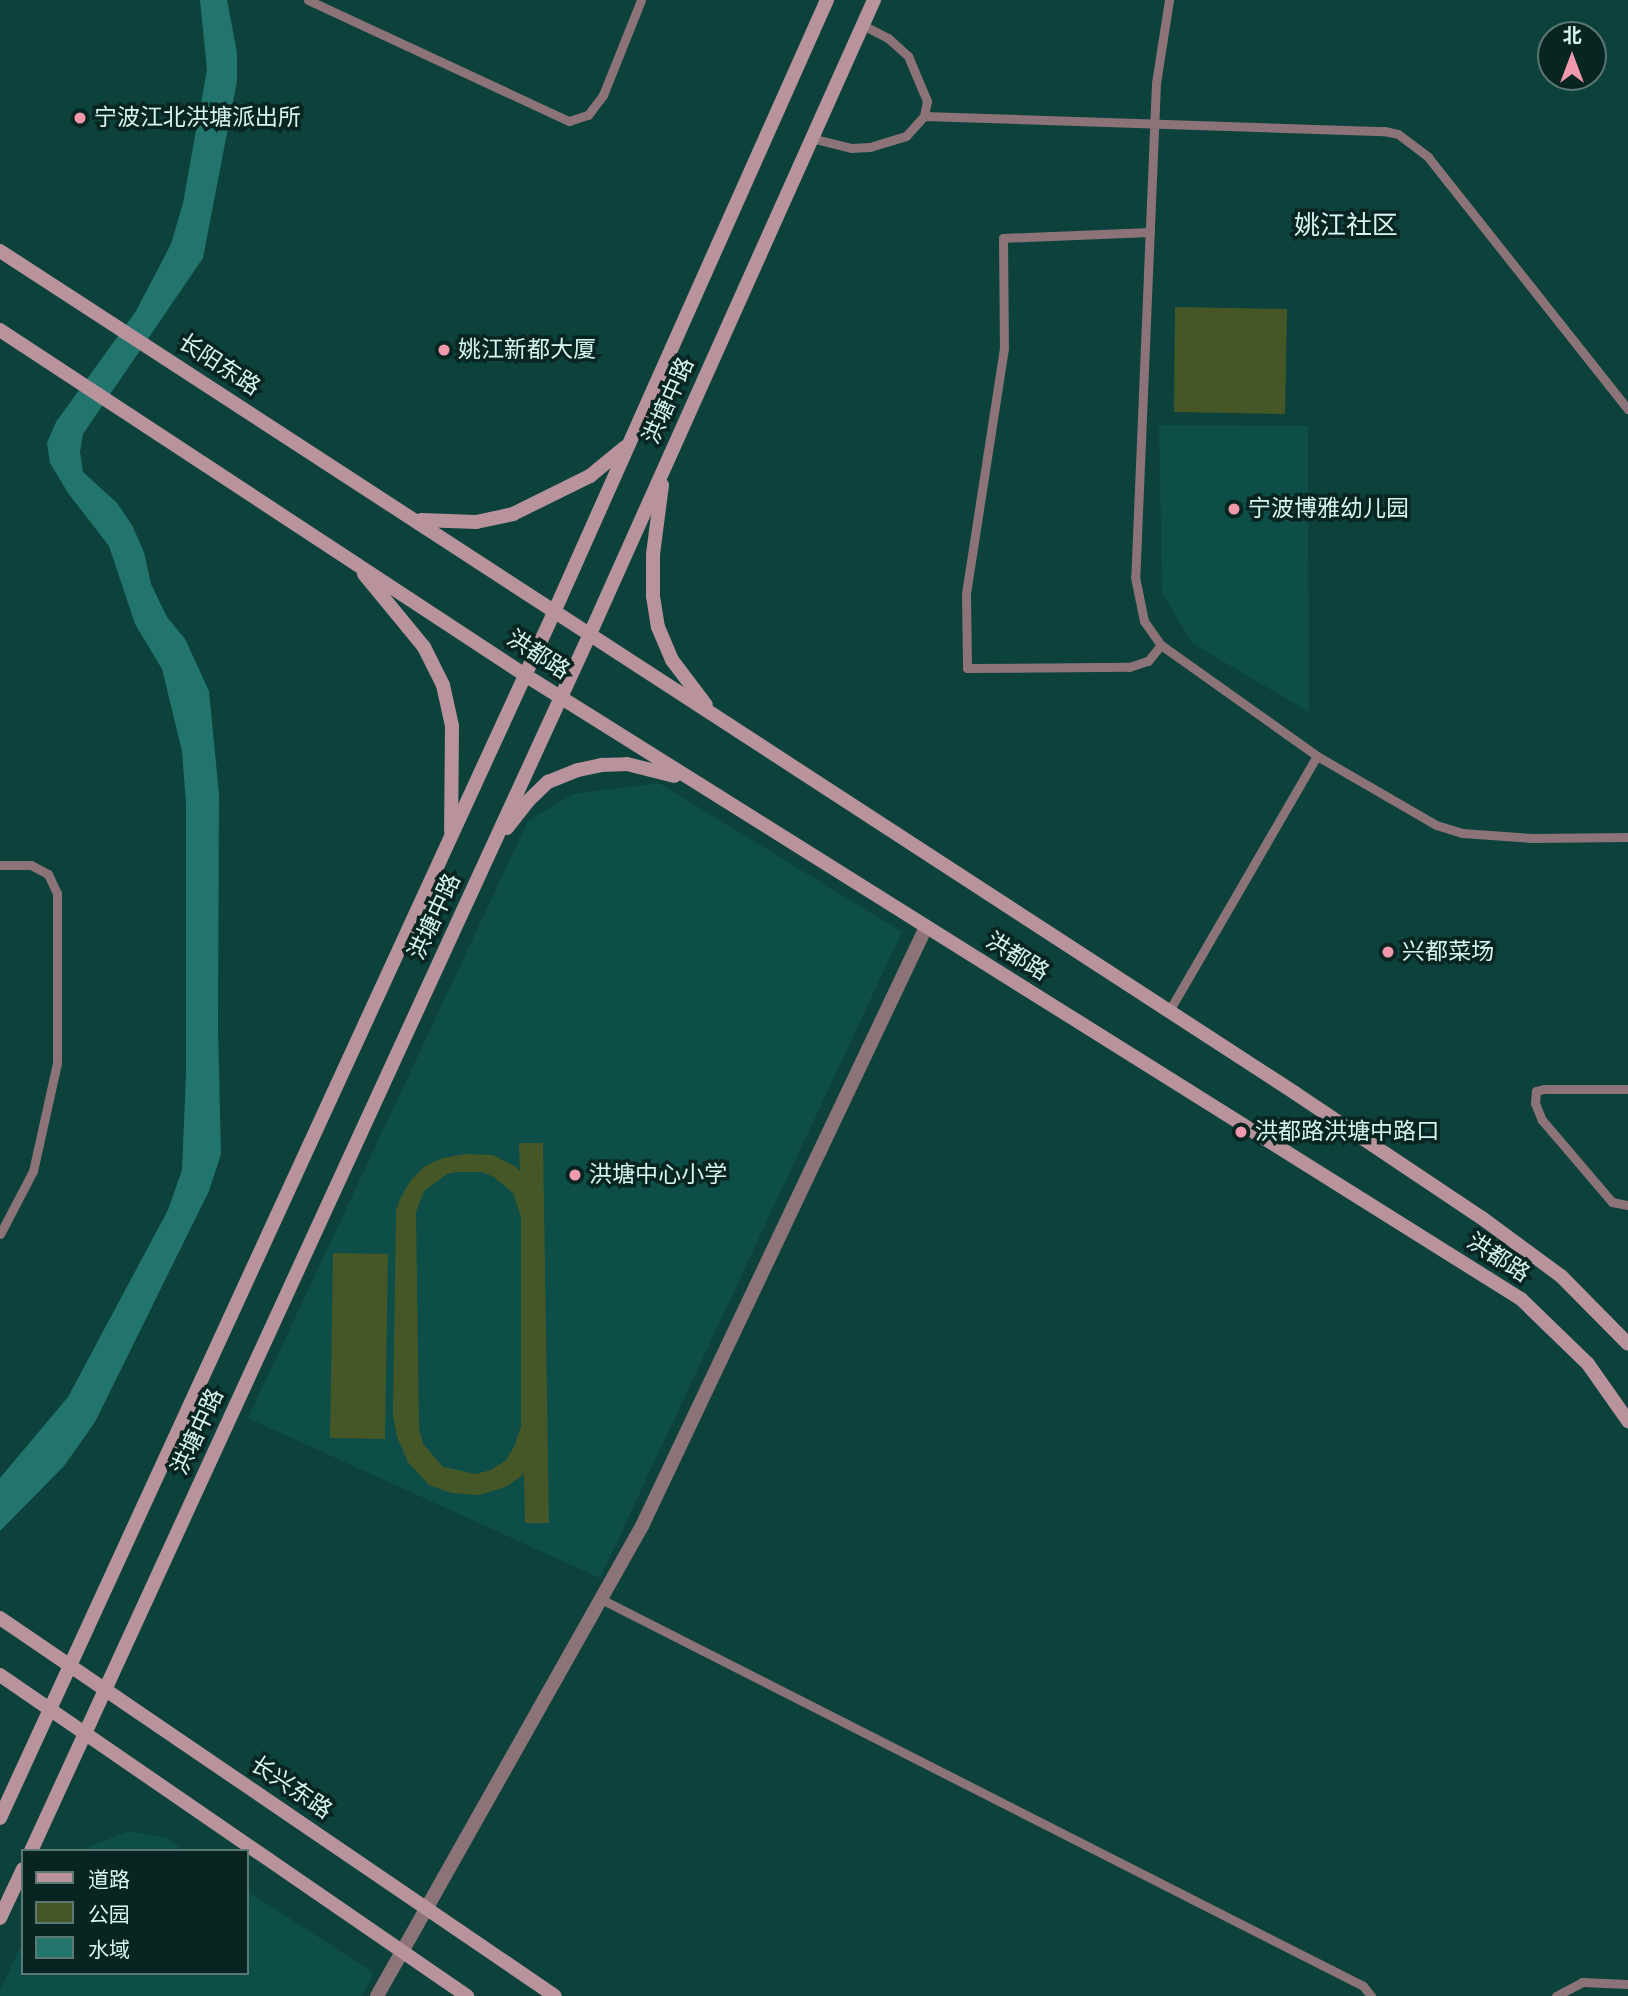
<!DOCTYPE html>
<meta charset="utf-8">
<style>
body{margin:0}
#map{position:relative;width:1628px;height:1996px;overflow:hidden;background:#0d413c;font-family:"Sofia Sans Condensed","Noto Sans SC",sans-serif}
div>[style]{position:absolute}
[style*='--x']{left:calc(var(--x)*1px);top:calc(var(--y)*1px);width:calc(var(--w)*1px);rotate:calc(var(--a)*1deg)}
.built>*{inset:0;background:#0e4e48}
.green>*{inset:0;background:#465727}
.water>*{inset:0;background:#22756d}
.lane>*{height:9px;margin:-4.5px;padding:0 4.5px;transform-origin:4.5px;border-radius:4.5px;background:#8b7377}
.street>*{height:14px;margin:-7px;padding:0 7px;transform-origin:7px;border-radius:7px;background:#8b7377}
.secondary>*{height:14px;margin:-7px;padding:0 7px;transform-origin:7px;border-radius:7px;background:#b8939b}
.dots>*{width:19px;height:19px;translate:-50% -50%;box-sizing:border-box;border:4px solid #092522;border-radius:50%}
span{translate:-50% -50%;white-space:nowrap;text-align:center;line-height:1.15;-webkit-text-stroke:7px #092522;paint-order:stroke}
.poi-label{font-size:23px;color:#d6f5f0}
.left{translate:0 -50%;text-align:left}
.street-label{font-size:23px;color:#d6f5f0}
.quarter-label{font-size:26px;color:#d6f5f0}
.legend{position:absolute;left:21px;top:1849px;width:228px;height:126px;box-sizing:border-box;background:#092522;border:2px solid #5b7874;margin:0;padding:9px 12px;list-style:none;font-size:21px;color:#d6f5f0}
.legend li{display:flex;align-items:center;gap:14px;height:35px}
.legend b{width:35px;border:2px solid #5b7874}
.north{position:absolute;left:1537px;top:21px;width:70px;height:70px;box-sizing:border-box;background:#092522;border:2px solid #5b7874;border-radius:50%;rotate:0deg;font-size:19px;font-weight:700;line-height:28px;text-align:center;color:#d6f5f0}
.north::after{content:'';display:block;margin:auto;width:24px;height:32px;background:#f29aad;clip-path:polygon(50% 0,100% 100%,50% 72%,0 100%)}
</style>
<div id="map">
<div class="built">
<div style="clip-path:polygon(1159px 425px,1308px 426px,1309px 712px,1192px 643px,1162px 593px)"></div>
<div style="clip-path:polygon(659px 783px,902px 932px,600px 1578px,248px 1418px,528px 821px,573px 794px)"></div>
<div style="clip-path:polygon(129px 1831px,166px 1838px,186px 1851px,78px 1851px)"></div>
<div style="clip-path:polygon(247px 1891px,374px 1973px,361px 1996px,0 1996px,0 1990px,23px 1941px,23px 1973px,247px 1973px)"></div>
</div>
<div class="green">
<div style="clip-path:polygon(1175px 307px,1287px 309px,1285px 414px,1174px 412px)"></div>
<div style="clip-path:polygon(evenodd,519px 1143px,543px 1143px,549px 1523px,525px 1523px,524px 1474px,506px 1487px,479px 1495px,451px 1493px,429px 1485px,408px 1462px,397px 1437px,393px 1415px,396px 1211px,401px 1197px,411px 1180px,425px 1166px,443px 1158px,465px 1154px,493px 1155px,515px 1166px,520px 1172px,519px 1143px,457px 1172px,482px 1172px,494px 1177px,513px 1193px,521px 1217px,521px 1426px,515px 1445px,506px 1460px,491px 1470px,476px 1474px,443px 1467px,423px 1444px,419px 1428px,416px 1212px,424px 1191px,447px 1174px,457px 1172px)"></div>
<div style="clip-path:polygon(333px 1253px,388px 1254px,385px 1439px,330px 1438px)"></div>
</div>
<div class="water">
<div style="clip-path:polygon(200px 0,227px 0,237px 53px,237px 81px,203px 258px,83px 434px,80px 452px,83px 472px,117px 503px,132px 525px,144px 552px,151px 584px,167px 617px,185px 639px,209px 691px,219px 794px,218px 1028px,221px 1154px,209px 1191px,95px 1422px,64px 1466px,0 1531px,0 1478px,68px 1397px,168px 1210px,182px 1170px,186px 1074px,186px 804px,182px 751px,162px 669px,135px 624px,109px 546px,68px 493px,50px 463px,47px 443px,56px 422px,136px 311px,171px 244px,183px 203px,207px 70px)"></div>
</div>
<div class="lane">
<div style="--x:308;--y:0;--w:288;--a:24.9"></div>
<div style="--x:569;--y:121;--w:20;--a:-18"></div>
<div style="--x:588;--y:115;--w:25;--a:-53"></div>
<div style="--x:603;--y:95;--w:102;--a:-68.2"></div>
<div style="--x:1169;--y:0;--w:84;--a:98.9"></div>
<div style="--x:1156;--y:83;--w:494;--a:92.4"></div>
<div style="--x:1135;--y:577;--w:45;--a:78.4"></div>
<div style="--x:1144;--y:621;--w:29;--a:55"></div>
<div style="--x:1161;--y:645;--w:191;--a:35.4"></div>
<div style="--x:1317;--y:756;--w:138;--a:30.1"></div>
<div style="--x:1436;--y:825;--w:27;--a:17"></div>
<div style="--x:1462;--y:833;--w:70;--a:4.1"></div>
<div style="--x:1532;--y:838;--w:96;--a:-0.6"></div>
<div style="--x:924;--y:116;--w:460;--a:1.9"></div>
<div style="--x:1384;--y:131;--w:14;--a:12"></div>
<div style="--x:1398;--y:134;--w:38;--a:37"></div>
<div style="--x:1428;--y:157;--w:322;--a:51.6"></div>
<div style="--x:811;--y:138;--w:41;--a:14"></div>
<div style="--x:851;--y:148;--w:19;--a:-3"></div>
<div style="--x:870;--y:147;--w:38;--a:-17"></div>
<div style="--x:906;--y:136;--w:27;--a:-48"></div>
<div style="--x:924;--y:116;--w:15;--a:-79"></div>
<div style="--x:927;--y:101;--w:49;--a:-112.9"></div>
<div style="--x:908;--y:56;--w:27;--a:-138"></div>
<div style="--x:888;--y:38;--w:28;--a:-153"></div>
<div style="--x:1150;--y:232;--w:147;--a:177.7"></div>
<div style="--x:1003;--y:238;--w:110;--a:89.5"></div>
<div style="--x:1004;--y:348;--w:248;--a:98.8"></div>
<div style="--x:966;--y:593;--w:75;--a:89.2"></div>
<div style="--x:967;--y:668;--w:162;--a:-0.4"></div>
<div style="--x:1129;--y:667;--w:20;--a:-18"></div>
<div style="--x:1148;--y:661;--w:21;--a:-51"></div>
<div style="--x:0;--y:865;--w:31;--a:0"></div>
<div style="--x:31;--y:865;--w:19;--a:28"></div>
<div style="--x:48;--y:874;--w:21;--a:65"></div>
<div style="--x:57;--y:893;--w:170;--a:90"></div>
<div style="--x:57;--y:1063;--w:111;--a:102.5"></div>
<div style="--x:33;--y:1171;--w:71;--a:117.6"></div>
<div style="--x:1169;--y:1011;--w:295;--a:-59.9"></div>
<div style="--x:1628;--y:1089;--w:84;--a:180"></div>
<div style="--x:1544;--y:1089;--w:8;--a:166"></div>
<div style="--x:1536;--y:1091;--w:12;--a:95"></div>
<div style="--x:1535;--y:1103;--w:18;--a:68"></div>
<div style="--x:1542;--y:1120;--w:108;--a:49.5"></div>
<div style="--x:1612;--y:1202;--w:16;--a:11"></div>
<div style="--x:601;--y:1599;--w:855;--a:26.92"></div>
<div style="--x:1363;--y:1986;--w:13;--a:51"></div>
<div style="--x:1556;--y:1996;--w:30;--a:-28"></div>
<div style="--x:1582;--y:1982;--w:46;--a:2.5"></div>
</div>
<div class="street">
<div style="--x:377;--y:1996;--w:540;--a:-60.58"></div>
<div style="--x:642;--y:1526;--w:663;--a:-64.63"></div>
</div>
<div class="secondary">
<div style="--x:0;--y:251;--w:1545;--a:33.03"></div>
<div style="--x:1295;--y:1093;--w:225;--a:33.8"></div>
<div style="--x:1482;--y:1218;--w:98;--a:36.3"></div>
<div style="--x:1561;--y:1276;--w:95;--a:45.4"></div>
<div style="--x:0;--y:330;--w:628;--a:33.31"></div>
<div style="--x:525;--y:675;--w:1175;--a:32.07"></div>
<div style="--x:1521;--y:1299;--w:93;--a:44.1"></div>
<div style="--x:1588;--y:1364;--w:70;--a:54.9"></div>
<div style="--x:662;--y:485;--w:70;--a:97.4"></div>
<div style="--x:653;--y:554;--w:42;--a:90"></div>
<div style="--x:653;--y:596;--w:31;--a:81"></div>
<div style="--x:658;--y:627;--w:36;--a:67"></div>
<div style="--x:672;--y:660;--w:56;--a:52.9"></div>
<div style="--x:421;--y:520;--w:55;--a:2.1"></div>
<div style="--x:476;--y:522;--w:38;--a:-12"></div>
<div style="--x:513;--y:514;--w:86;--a:-26.3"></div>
<div style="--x:590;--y:476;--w:45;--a:-39.6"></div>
<div style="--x:364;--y:574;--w:94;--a:50.6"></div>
<div style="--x:424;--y:647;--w:42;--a:63.4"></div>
<div style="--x:443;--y:685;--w:42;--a:77.6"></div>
<div style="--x:452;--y:726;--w:105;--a:90.5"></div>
<div style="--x:507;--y:828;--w:34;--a:-52"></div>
<div style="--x:528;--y:801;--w:28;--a:-44"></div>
<div style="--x:548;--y:782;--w:32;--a:-22"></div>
<div style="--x:578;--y:770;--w:25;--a:-12"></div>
<div style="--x:602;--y:765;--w:25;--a:-2"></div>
<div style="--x:627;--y:764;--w:49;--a:14"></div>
<div style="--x:0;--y:1618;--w:671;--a:34.26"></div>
<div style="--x:0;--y:1675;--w:567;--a:34.5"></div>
<div style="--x:0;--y:1818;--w:1329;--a:-65.32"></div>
<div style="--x:555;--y:610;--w:668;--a:-65.97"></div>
<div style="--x:31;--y:1851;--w:1339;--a:-65.33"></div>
<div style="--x:590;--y:634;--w:695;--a:-65.87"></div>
<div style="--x:0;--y:1918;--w:54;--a:-64.9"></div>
</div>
<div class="dots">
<div style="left:80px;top:118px;background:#f29aad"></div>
<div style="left:444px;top:350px;background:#f29aad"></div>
<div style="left:1234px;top:509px;background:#f29aad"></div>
<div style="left:1388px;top:952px;background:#f29aad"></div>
<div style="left:1241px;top:1132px;background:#f29aad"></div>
<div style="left:575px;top:1175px;background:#f29aad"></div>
</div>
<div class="poi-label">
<span class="left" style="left:94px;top:118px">宁波江北洪塘派出所</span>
<span class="left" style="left:458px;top:350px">姚江新都大厦</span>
<span class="left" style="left:1248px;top:509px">宁波博雅幼儿园</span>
<span class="left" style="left:1402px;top:952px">兴都菜场</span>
<span class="left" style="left:1255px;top:1132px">洪都路洪塘中路口</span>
<span class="left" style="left:589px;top:1175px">洪塘中心小学</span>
</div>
<div class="street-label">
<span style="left:219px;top:365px;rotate:33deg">长阳东路</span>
<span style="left:669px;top:401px;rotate:-66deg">洪塘中路</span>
<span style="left:538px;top:655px;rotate:33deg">洪都路</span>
<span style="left:435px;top:917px;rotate:-65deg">洪塘中路</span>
<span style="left:1017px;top:957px;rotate:32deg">洪都路</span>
<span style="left:1498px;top:1258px;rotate:33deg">洪都路</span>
<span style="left:198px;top:1432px;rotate:-65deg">洪塘中路</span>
<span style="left:291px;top:1788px;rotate:34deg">长兴东路</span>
</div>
<div class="quarter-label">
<span style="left:1346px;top:227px">姚江社区</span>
</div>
<ul class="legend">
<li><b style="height:9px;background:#b8939b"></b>道路</li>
<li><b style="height:19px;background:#465727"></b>公园</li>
<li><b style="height:19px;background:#22756d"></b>水域</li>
</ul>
<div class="north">北</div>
</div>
